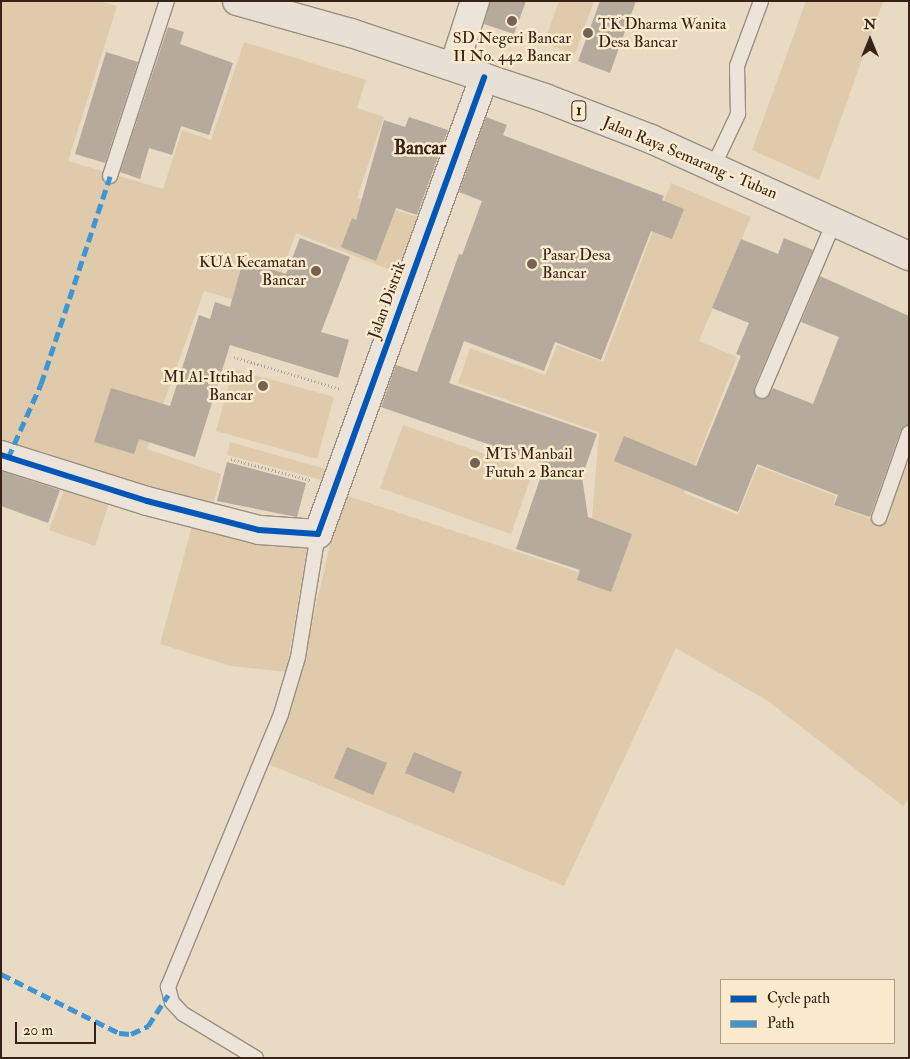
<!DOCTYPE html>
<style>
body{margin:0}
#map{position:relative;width:910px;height:1059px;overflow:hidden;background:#e9dac3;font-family:"IM FELL Double Pica",serif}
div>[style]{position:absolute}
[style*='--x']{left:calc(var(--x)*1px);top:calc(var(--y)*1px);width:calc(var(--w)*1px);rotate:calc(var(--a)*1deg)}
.green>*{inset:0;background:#dfcbac}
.building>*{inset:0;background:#b5aa9b}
.path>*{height:3px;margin-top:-1.5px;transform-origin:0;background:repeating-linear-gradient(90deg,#aaa399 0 1px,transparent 0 3.5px)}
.roads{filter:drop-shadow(1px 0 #9a8f82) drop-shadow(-1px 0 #9a8f82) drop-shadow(0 1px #9a8f82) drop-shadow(0 -1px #9a8f82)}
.lane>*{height:14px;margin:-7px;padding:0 7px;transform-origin:7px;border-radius:7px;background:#ece4d8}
.street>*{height:28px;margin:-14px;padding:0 14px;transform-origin:14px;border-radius:14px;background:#ece4d8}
.highway>*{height:28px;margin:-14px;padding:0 14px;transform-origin:14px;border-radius:14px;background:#e8e0d2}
.quiet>*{height:5px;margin-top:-2.5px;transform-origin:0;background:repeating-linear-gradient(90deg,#3e95d4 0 10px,transparent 0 15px)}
.cycleway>*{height:6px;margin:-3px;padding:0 3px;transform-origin:3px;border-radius:3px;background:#0057b8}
.dots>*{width:14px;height:14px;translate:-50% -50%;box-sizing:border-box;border:2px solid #faeace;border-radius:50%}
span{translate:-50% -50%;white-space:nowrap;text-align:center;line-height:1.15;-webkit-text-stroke:5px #faeace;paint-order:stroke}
.shield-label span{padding:1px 4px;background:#faeace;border:1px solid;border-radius:4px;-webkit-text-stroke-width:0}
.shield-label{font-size:15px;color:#382217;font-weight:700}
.poi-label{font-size:16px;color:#382217}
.left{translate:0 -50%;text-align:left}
.right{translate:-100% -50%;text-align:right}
.street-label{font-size:16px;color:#382217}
.quarter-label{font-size:19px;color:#382217;font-weight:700}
.frame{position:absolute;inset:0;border:2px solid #382217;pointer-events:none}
.legend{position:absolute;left:720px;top:979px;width:175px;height:65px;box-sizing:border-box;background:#faeace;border:1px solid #ac9a85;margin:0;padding:6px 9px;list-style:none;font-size:15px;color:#382217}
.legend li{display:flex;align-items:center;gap:10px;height:25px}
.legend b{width:25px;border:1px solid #ac9a85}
.north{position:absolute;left:845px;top:15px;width:50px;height:50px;-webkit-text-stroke:4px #faeace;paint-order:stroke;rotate:0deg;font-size:14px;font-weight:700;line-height:20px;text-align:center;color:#382217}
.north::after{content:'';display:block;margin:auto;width:18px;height:22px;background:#382217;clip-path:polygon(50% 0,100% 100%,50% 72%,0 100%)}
.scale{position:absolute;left:15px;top:1022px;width:81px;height:22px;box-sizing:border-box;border:2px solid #382217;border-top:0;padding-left:6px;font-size:15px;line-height:18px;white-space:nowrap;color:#382217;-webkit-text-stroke:4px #faeace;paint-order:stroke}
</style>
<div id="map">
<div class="green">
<div style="clip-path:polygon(1px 1px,98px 1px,117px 6px,68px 161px,163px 189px,182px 130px,211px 140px,244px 42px,366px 80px,357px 108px,384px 117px,357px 198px,421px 218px,398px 273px,296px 233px,268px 310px,204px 291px,147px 449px,221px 474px,212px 509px,1px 448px)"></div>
<div style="clip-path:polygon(559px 1px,594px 1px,575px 54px,544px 43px)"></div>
<div style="clip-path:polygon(806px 1px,883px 1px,819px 180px,752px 150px)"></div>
<div style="clip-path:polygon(671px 183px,751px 217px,699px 341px,737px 357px,684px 493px,738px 515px,758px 466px,836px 496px,833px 505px,880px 522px,909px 443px,909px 799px,903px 806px,768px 701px,676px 648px,564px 886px,268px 764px,299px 678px,342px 494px,578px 572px,591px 532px,599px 432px,458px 383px,470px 348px,545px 375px,557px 345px,603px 362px)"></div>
<div style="clip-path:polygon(233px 369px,334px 397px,317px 459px,216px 431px)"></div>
<div style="clip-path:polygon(403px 425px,533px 471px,511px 534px,380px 488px)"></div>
<div style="clip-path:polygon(230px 442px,326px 469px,322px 480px,227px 455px)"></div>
<div style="clip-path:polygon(66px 485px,110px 500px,95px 546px,49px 530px)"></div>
<div style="clip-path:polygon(192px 526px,307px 549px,286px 672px,231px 666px,160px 644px)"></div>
</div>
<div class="building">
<div style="clip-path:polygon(490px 1px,526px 1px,514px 34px,484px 24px)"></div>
<div style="clip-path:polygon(600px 1px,636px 1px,610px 73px,578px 61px)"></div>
<div style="clip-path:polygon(168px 27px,184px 32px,180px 44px,233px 63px,209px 135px,181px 126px,172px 155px,149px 148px,140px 179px,120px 172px)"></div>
<div style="clip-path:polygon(106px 52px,138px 62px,105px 163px,75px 154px)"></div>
<div style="clip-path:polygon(409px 117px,448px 130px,417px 215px,396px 208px,376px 261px,341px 247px,352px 218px,356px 220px,384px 120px,405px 127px)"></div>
<div style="clip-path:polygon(486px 117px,507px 125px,503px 135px,664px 196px,662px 200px,684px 209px,672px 239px,651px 231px,601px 360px,555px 342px,544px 371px,464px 341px,449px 383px,597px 434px,582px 477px,588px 517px,632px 534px,611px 592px,577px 580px,580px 570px,516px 549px,545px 464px,381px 407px,396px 365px,417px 372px,459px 254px,462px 255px,482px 201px,459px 192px)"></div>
<div style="clip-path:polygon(300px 238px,350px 257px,321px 332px,349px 340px,338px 378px,230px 345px,195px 457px,139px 439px,134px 454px,94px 442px,111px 388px,170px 406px,199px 315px,210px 319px,215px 302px,230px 307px,243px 261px,286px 274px)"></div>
<div style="clip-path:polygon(784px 238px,813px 250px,754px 388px,758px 399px,767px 398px,773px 388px,813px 404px,839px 337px,801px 322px,820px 276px,909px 316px,909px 424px,901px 430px,870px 517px,834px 505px,838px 495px,757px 464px,738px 512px,614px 461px,624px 436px,696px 466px,741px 356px,736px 354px,749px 323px,712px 308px,741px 239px,778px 254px)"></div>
<div style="clip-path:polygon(227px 462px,306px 483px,297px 517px,217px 501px)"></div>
<div style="clip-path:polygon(1px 471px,60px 490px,48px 523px,1px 506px)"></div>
<div style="clip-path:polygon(347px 747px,387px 763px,373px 795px,334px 778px)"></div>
<div style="clip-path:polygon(414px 752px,462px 772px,454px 793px,405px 773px)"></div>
</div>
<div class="path">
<div style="--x:234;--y:357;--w:112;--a:16.7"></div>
<div style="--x:231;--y:459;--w:82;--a:14.9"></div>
</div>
<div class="roads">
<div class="lane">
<div style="--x:713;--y:167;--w:59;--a:-64.7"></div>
<div style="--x:738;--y:114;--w:48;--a:-91.2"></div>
<div style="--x:737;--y:66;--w:69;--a:-69.7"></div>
<div style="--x:110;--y:176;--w:184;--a:-72"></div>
<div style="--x:762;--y:391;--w:184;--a:-66.9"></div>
<div style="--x:879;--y:518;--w:90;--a:-70.6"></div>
<div style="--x:256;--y:1058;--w:85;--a:-148.9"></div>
<div style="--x:183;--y:1014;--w:16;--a:-133"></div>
<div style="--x:172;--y:1002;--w:16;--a:-105"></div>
<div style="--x:168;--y:987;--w:295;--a:-67.5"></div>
<div style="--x:281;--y:714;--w:59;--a:-73.4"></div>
<div style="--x:298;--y:657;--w:125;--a:-80.8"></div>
</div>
<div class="street">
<div style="--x:454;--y:66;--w:68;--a:-72.1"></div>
<div style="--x:1;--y:455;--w:153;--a:17.5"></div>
<div style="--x:147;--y:501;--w:116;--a:14.5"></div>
<div style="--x:259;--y:530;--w:59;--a:3.9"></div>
<div style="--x:318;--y:534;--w:486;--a:-70"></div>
</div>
<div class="highway">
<div style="--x:237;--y:1;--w:118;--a:15.7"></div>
<div style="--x:351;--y:33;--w:205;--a:18.5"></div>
<div style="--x:545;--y:98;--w:114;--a:21.1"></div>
<div style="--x:651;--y:139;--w:283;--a:24.4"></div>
</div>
</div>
<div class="quiet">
<div style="--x:8;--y:458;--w:81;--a:-66"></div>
<div style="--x:41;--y:384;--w:219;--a:-71.6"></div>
<div style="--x:1;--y:974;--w:132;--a:26.6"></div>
<div style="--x:119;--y:1033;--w:12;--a:5"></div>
<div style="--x:131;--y:1034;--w:19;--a:-25"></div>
<div style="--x:148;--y:1026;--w:37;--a:-57"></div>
</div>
<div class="cycleway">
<div style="--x:1;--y:455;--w:153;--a:17.5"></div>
<div style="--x:147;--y:501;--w:116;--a:14.5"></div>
<div style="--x:259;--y:530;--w:59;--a:3.9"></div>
<div style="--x:318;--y:534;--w:486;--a:-70"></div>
</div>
<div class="dots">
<div style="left:512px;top:21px;background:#766253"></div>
<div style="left:588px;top:33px;background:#766253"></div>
<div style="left:532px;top:264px;background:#766253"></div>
<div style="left:316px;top:271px;background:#766253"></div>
<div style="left:263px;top:386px;background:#766253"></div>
<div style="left:475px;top:463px;background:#766253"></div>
</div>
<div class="shield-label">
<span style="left:579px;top:111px">1</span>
</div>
<div class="poi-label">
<span class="left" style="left:598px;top:33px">TK Dharma Wanita<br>Desa Bancar</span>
<span style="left:512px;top:47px">SD Negeri Bancar<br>II No. 442 Bancar</span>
<span class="left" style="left:542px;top:264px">Pasar Desa<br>Bancar</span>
<span class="right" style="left:306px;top:271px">KUA Kecamatan<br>Bancar</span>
<span class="right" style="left:253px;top:386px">MI Al-Ittihad<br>Bancar</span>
<span class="left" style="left:485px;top:463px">MTs Manbail<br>Futuh 2 Bancar</span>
</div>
<div class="street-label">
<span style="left:690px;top:158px;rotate:23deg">Jalan Raya Semarang - Tuban</span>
<span style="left:387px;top:300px;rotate:-70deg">Jalan Distrik</span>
</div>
<div class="quarter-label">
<span style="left:420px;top:149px">Bancar</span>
</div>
<div class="frame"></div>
<ul class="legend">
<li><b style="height:6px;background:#0057b8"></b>Cycle path</li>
<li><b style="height:6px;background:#3e95d4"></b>Path</li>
</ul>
<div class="north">N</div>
<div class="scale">20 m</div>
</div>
